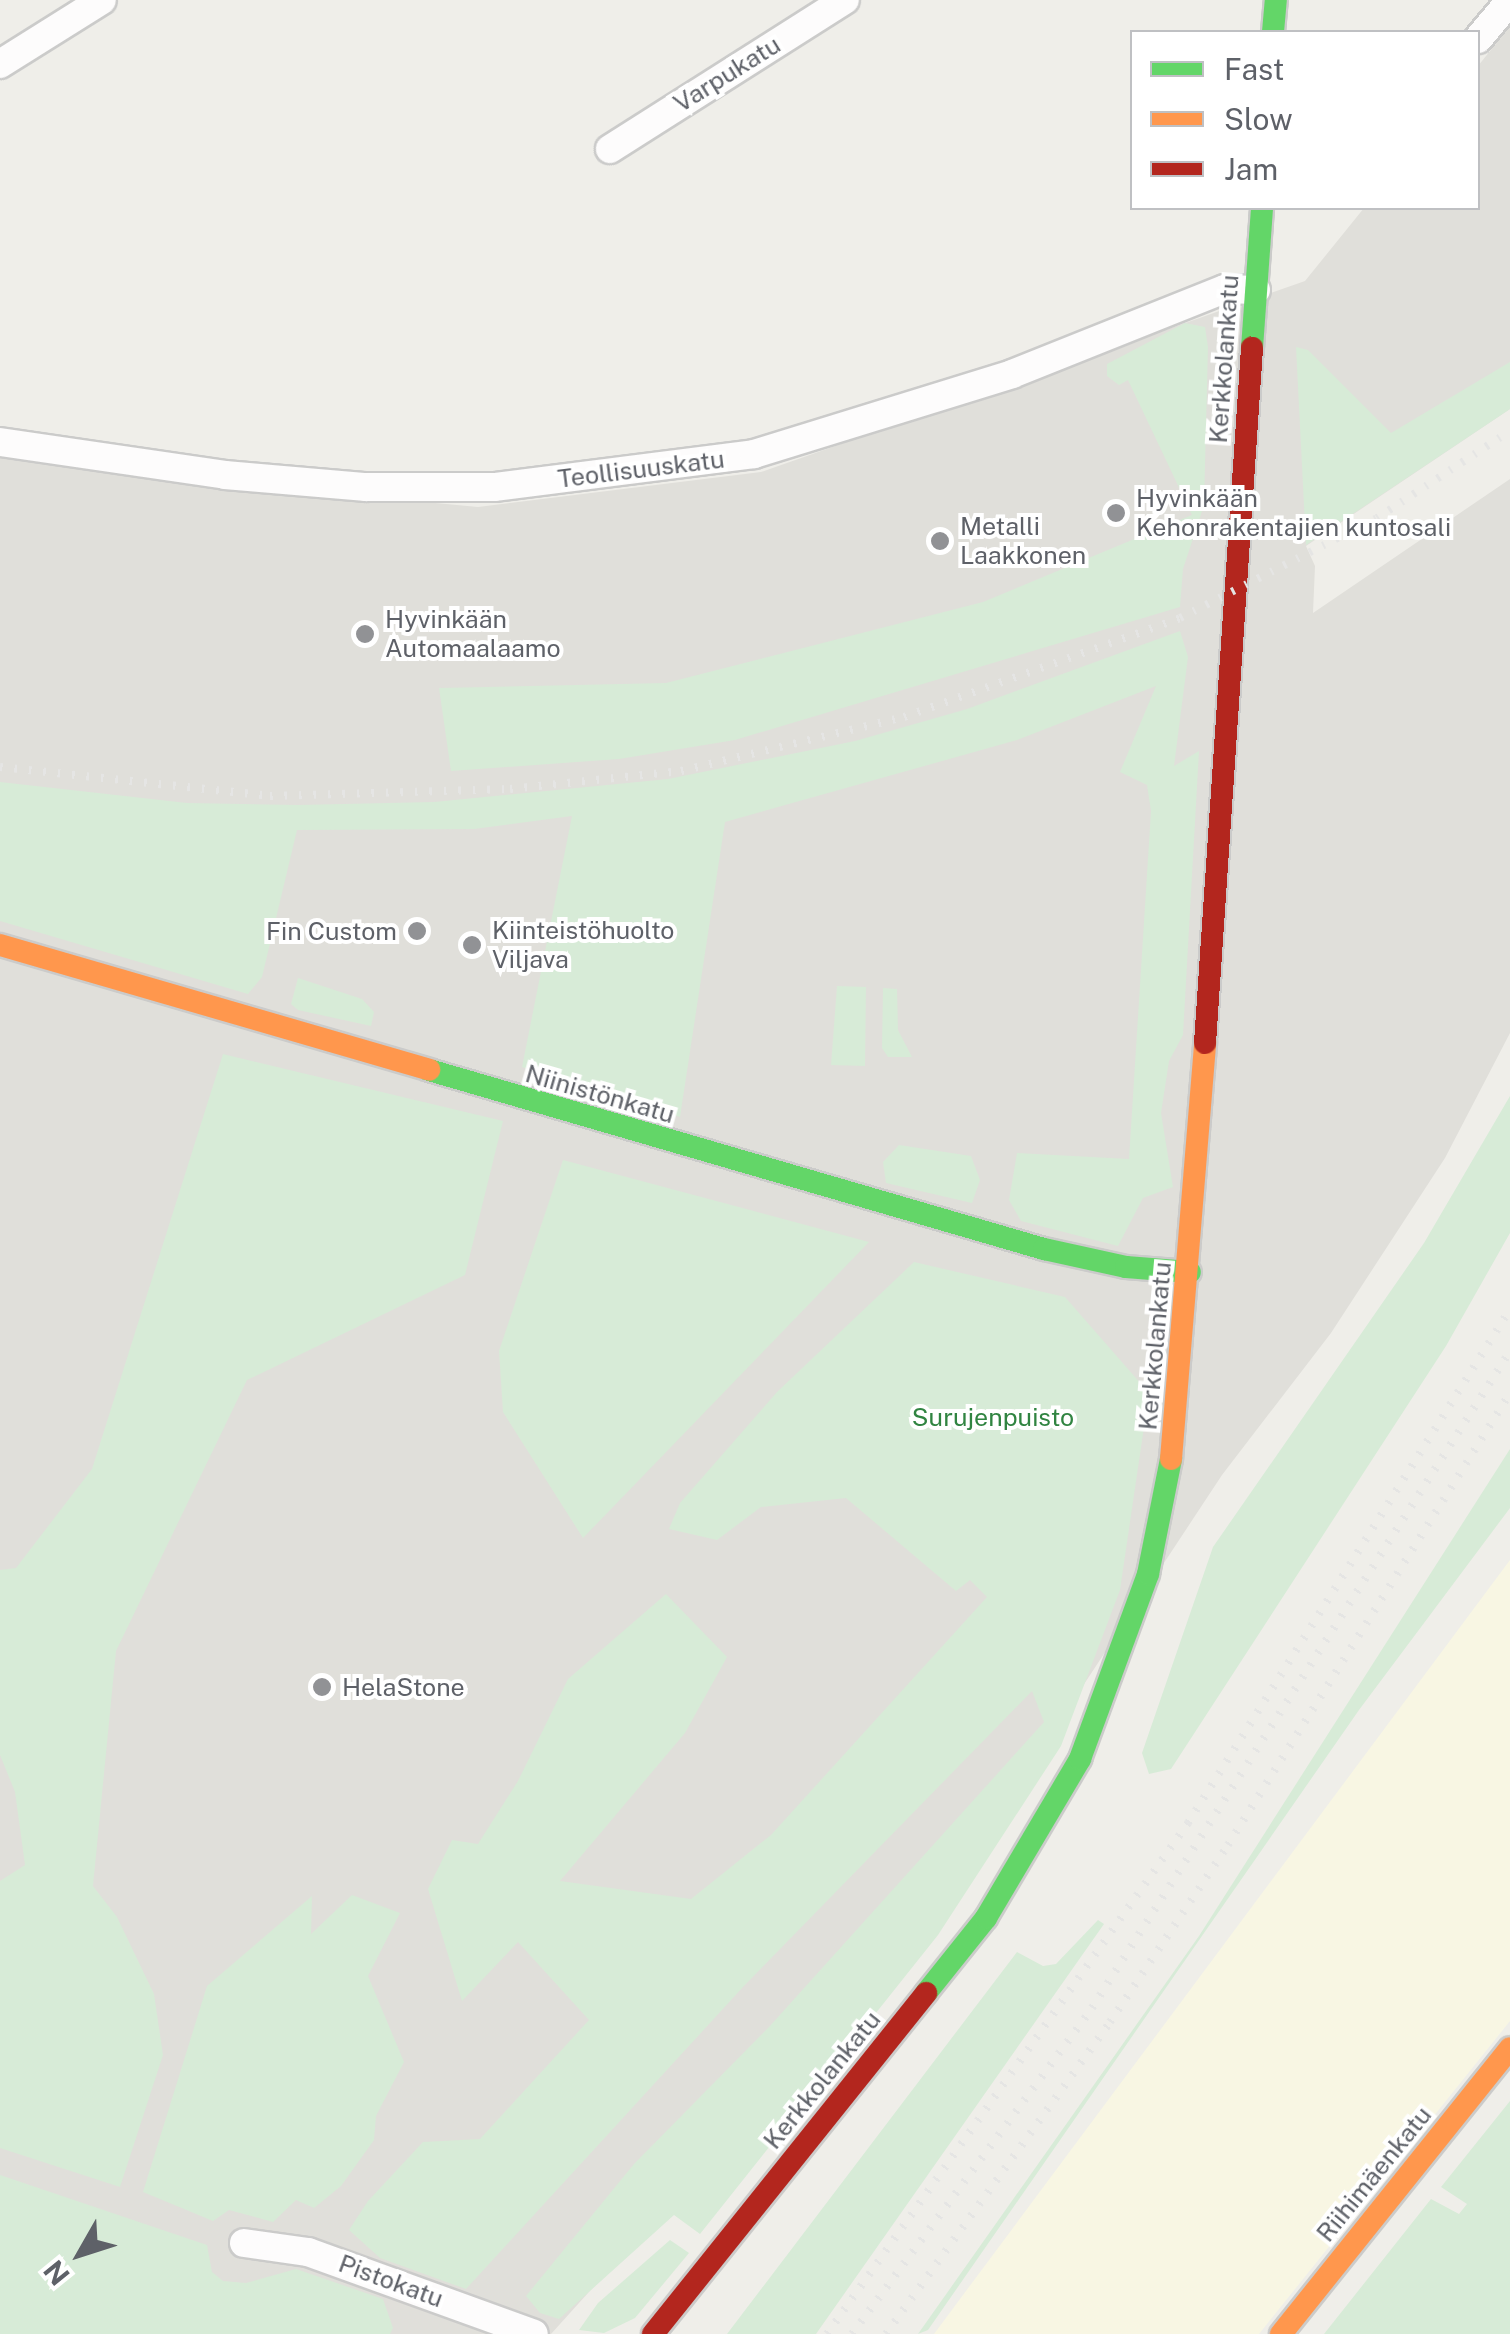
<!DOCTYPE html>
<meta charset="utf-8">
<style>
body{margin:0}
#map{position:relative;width:1510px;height:2334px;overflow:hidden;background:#efeee9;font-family:"Public Sans",sans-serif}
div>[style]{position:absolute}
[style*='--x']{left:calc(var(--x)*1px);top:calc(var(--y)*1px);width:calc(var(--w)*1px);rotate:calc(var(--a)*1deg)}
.commercial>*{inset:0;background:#f8f6e3}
.industrial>*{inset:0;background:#e0dfda}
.green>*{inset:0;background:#d7ebd7}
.roads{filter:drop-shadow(2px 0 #cbcbca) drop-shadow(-2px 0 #cbcbca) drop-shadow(0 2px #cbcbca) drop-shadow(0 -2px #cbcbca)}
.street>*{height:28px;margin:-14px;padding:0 14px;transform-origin:14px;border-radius:14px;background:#fdfcfc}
.fast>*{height:22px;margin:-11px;padding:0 11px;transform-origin:11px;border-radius:11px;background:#63d668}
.slow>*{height:22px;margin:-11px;padding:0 11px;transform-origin:11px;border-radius:11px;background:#ff974d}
.jam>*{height:22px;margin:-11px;padding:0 11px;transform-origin:11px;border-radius:11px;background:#b3261e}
.rail>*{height:8px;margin-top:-4px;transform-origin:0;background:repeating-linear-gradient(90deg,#e5e5e4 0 2.5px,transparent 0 14.5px)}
.dots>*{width:28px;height:28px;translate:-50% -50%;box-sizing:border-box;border:5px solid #fff;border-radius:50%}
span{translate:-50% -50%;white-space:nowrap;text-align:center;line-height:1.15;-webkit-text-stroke:8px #fff;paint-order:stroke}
.street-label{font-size:25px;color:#5e6168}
.poi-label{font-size:25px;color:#5e6168}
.left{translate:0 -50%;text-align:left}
.right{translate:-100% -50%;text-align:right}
.park-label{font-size:25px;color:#308441}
.legend{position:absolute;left:1130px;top:30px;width:350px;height:180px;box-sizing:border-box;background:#fff;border:2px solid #bfc0c3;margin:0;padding:12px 18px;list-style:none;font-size:30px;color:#5e6168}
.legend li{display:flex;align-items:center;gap:20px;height:50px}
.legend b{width:50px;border:2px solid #bfc0c3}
.north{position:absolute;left:30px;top:2204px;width:100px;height:100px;-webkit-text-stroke:8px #fff;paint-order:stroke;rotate:231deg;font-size:28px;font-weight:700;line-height:40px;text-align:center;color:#5e6168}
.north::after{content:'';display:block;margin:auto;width:35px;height:45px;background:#5e6168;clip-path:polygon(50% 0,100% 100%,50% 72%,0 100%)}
</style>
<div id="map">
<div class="commercial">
<div style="clip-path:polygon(1510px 1560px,1510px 2021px,1259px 2334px,934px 2334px)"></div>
</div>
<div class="industrial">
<div style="clip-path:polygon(1510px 26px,1510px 409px,1306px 546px,1315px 566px,1313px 613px,1510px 479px,1510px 1033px,1445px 1158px,1331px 1333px,1222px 1475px,939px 1904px,551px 2334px,0 2334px,0 454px,75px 469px,478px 507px,761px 472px,1305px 281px,1364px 208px,1478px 208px,1478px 66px)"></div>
</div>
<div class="green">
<div style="clip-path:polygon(1185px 323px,1205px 327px,1208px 347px,1204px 505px,1183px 569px,1180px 607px,735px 740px,619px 759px,451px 771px,439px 688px,666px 683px,983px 602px,1192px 515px,1128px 380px,1119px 385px,1107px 376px,1107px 364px)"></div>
<div style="clip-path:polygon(1296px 347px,1308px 350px,1391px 433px,1510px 362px,1510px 409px,1306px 545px)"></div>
<div style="clip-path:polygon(1180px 631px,1188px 657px,1174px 766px,1199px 751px,1183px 1035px,1169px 1061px,1161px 1113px,1173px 1187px,1143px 1198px,1118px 1246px,1021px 1221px,1009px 1200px,1017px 1153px,1129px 1159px,1151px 811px,1147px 785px,1120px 772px,1156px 686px,1017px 740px,725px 822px,680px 1117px,522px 1067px,572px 816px,474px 829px,297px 830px,262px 977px,248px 994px,0 921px,0 782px,187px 803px,298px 805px,434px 802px,668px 779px,855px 741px,967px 709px)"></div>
<div style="clip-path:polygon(298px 978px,362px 999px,374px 1012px,371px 1026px,298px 1010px,291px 1004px)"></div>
<div style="clip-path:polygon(837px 986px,866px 987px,865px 1066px,831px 1065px)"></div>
<div style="clip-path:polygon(883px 988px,897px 989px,898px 1030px,912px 1057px,888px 1057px,882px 1048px)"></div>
<div style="clip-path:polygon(223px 1054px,503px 1121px,465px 1275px,247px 1380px,116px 1651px,93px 1886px,117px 1917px,154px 1994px,163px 2055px,120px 2187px,0 2148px,0 1881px,25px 1865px,15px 1792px,0 1755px,0 1570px,16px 1568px,92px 1469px)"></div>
<div style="clip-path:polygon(1510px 1096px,1510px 1233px,1446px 1346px,1171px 1769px,1149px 1774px,1142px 1753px,1213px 1547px,1424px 1243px)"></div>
<div style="clip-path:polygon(899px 1145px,971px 1156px,980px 1180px,972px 1203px,886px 1183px,883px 1162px)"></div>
<div style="clip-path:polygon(563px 1160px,869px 1242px,583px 1538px,503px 1412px,499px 1351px)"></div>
<div style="clip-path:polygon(914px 1262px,1065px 1297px,1149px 1393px,1120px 1590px,1061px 1746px,938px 1935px,700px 2234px,674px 2215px,559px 2319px,540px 2313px,526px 2296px,634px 2164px,769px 2027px,1044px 1722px,1032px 1691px,743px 1987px,466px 2289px,380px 2258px,349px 2230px,368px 2201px,423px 2142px,480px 2139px,589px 2020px,518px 1942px,462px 2001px,428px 1889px,452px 1840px,478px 1844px,518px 1781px,568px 1679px,666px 1594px,727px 1657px,685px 1733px,560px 1881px,691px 1899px,771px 1835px,987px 1597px,970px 1580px,956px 1591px,846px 1498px,761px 1507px,717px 1540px,669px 1529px,680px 1503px,777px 1392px)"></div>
<div style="clip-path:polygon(1510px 1449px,1510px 1508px,1359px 1710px,928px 2330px,918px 2334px,1199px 1936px)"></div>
<div style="clip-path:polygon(352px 1895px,400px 1913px,368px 1976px,404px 2062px,376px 2116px,374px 2140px,341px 2186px,314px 2208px,296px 2200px,273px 2222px,229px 2210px,213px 2221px,143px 2192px,207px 1986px,312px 1896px,311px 1934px)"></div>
<div style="clip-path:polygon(1098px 1920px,1104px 1924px,816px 2334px,727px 2334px,1017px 1952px,1043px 1966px,1056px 1964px)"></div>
<div style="clip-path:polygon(1510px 2101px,1510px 2334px,1324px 2334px,1431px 2199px,1459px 2214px,1467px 2204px,1441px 2187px)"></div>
<div style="clip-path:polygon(0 2175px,207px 2245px,212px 2272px,223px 2281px,246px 2283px,296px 2269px,383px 2299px,393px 2328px,390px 2334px,0 2334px)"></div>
<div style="clip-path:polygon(670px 2240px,689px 2253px,635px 2318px,604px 2333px,579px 2330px,598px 2303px)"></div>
</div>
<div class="roads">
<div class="street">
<div style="--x:1478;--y:39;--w:50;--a:-49.9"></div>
<div style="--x:0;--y:64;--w:120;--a:-32.1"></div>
<div style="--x:610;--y:149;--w:278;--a:-32.4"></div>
<div style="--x:0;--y:442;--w:227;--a:8.3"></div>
<div style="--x:225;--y:475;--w:142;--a:4.9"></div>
<div style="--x:366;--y:487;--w:128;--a:0"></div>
<div style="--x:494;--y:487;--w:262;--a:-7.2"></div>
<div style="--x:754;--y:454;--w:270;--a:-17.2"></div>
<div style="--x:1012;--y:374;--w:229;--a:-21.8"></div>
<div style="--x:1225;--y:289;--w:31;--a:2"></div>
<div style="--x:244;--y:2243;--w:65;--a:8"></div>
<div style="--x:308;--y:2252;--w:240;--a:19.9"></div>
</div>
<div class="fast">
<div style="--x:1273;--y:32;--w:32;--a:-85"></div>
<div style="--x:1252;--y:348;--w:140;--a:-85.9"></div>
<div style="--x:429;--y:1070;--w:641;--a:16.23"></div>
<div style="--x:1044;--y:1249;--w:84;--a:12.4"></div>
<div style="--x:1126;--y:1267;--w:64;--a:4.5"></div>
<div style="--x:926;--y:1993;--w:96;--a:-51.3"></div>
<div style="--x:986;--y:1918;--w:185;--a:-59.4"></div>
<div style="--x:1080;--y:1759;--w:197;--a:-69.8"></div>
<div style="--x:1148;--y:1574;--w:117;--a:-78.7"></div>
</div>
<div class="slow">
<div style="--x:0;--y:945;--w:447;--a:16.2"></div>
<div style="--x:1171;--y:1459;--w:417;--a:-85.3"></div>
<div style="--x:1281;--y:2334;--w:366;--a:-51.3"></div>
</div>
<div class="jam">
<div style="--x:1205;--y:1043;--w:697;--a:-86.13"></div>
<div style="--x:653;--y:2334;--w:437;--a:-51.3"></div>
</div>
</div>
<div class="rail">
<div style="--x:0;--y:767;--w:272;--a:6.1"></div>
<div style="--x:270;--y:796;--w:240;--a:-1.7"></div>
<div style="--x:510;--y:789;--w:172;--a:-6"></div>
<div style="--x:681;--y:771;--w:229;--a:-13.6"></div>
<div style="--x:904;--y:717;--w:293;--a:-19.7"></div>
<div style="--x:1180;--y:618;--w:221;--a:-26.9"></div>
<div style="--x:1377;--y:518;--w:159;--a:-33.2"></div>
<div style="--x:827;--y:2334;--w:626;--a:-54.76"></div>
<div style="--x:1188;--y:1823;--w:607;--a:-57.93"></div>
<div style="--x:852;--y:2334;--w:405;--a:-53.6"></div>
<div style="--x:1092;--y:2008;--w:779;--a:-57.53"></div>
<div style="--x:886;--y:2334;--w:384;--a:-54.3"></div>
<div style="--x:1110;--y:2022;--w:213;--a:-56.3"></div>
<div style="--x:1228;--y:1845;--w:533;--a:-58.04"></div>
</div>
<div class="dots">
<div style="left:1116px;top:513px;background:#919295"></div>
<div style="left:940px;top:541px;background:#919295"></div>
<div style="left:365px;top:634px;background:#919295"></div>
<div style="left:417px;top:931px;background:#919295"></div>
<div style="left:472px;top:945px;background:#919295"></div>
<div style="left:322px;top:1687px;background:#919295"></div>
</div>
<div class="street-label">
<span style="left:727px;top:74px;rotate:-32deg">Varpukatu</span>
<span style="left:1224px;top:359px;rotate:-86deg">Kerkkolankatu</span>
<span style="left:641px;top:469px;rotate:-7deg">Teollisuuskatu</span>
<span style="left:600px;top:1094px;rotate:16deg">Niinistönkatu</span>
<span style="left:1155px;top:1346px;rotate:-85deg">Kerkkolankatu</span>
<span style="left:822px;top:2080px;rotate:-51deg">Kerkkolankatu</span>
<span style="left:1374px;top:2174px;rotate:-51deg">Riihimäenkatu</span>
<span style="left:391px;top:2281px;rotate:20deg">Pistokatu</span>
</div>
<div class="poi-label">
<span class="left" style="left:1136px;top:513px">Hyvinkään<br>Kehonrakentajien kuntosali</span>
<span class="left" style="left:960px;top:541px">Metalli<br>Laakkonen</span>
<span class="left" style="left:385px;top:634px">Hyvinkään<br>Automaalaamo</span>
<span class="right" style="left:397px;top:931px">Fin Custom</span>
<span class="left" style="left:492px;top:945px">Kiinteistöhuolto<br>Viljava</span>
<span class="left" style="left:342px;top:1687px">HelaStone</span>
</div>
<div class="park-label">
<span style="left:993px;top:1417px">Surujenpuisto</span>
</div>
<ul class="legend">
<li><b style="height:12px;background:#63d668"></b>Fast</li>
<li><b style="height:12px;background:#ff974d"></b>Slow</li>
<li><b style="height:12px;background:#b3261e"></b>Jam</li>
</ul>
<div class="north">N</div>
</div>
